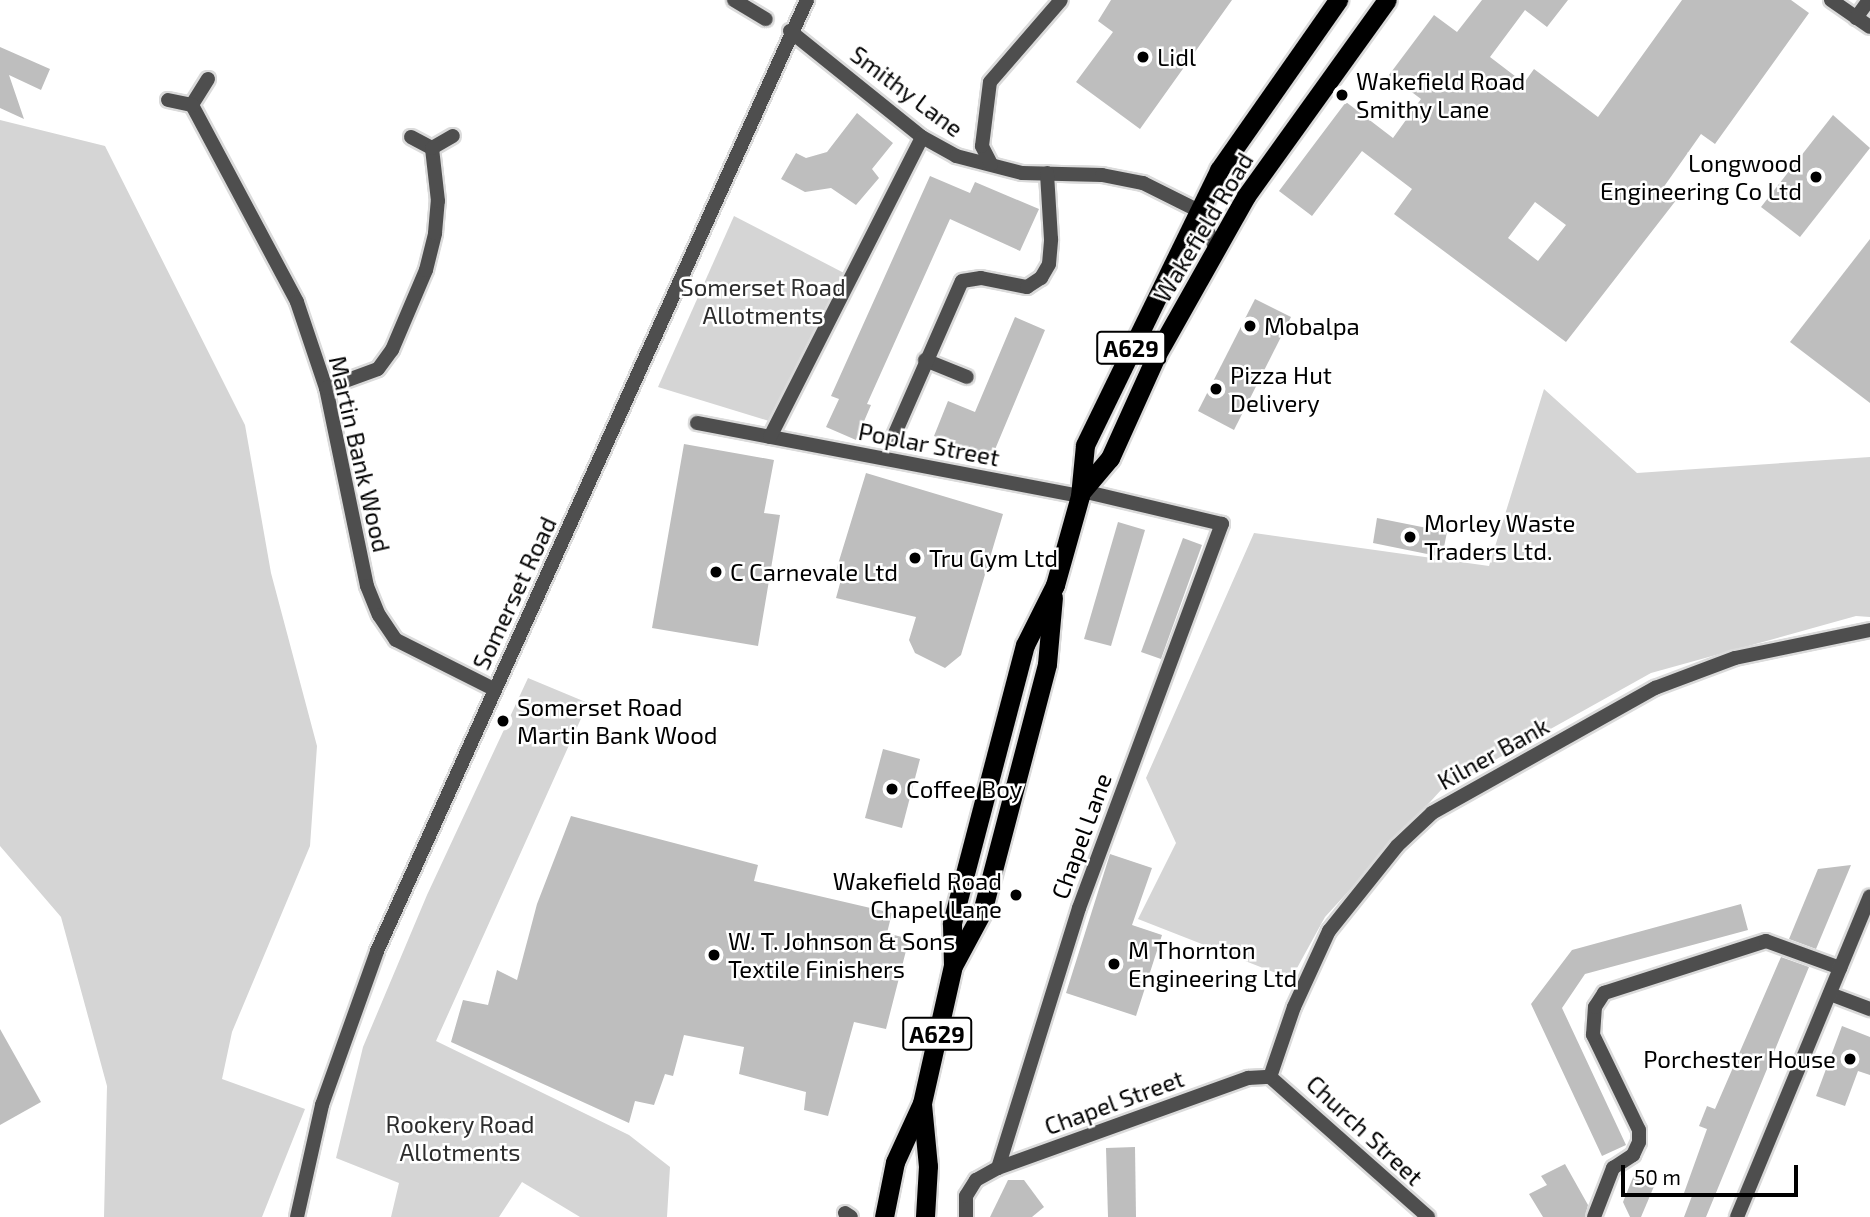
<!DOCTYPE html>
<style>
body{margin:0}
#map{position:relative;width:1870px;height:1217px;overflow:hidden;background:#fff;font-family:"Exo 2",sans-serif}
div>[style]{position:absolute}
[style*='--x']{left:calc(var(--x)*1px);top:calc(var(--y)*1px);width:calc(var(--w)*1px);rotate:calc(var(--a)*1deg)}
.green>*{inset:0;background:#d5d5d5}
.building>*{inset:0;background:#bebebe}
.roads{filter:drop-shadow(2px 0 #dbdbdb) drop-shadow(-2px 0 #dbdbdb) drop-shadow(0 2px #dbdbdb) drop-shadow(0 -2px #dbdbdb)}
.minor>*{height:14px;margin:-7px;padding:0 7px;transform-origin:7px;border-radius:7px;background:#4e4e4e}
.trunk>*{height:19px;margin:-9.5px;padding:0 9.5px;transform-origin:9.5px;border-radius:9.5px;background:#000}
.dots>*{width:19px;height:19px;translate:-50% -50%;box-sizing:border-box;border:4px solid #fff;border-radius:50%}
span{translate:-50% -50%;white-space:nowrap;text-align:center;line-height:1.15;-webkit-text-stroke:5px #fff;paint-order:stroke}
.shield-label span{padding:2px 5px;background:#fff;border:2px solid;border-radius:5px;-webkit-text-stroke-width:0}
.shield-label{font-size:23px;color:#000;font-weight:700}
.poi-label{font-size:24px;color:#000}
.left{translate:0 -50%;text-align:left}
.right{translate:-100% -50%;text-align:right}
.street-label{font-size:24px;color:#000}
.park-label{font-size:24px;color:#2c2c2c}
.scale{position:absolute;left:1621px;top:1165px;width:177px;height:32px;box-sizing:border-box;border:4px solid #000;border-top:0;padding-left:9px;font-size:21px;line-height:24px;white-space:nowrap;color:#000;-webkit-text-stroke:5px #fff;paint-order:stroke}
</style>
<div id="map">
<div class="green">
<div style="clip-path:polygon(0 120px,105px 146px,245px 425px,271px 573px,317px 746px,310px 846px,232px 1032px,222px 1079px,305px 1109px,262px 1217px,104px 1217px,107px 1086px,61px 917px,0 846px)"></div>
<div style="clip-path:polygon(734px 216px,844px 273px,769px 421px,658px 387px)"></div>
<div style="clip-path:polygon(1544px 389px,1637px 473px,1870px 457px,1870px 617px,1856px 616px,1651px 673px,1441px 790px,1325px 917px,1291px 979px,1138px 919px,1176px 843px,1146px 778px,1254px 533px,1489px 566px)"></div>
<div style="clip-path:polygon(528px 678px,588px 703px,436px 1041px,629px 1135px,670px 1167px,667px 1217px,580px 1217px,522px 1182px,499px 1217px,391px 1217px,399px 1183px,336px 1158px,363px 1047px,427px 895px)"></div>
</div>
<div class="building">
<div style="clip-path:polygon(1111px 0,1232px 0,1140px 129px,1076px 82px,1113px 32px,1098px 21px)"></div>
<div style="clip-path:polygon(evenodd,1482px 0,1568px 0,1547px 27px,1525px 10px,1490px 57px,1524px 83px,1534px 69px,1598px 117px,1682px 0,1791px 0,1809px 13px,1715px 144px,1701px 134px,1663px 188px,1677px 199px,1566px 342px,1394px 214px,1412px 189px,1362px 151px,1312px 216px,1279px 191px,1346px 102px,1393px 138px,1421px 99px,1389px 75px,1434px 15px,1457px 32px,1482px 0,1535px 202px,1566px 225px,1538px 261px,1508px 238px,1535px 202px)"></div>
<div style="clip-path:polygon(0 47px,50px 69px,41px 90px,9px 75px,24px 119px,0 108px)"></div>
<div style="clip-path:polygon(857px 113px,893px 143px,872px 169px,879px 178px,856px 205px,831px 188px,805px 192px,781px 179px,796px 153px,806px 158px,827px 152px)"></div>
<div style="clip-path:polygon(1833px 115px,1870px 148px,1800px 237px,1761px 207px)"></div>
<div style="clip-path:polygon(930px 176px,970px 193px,975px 182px,1039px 209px,1020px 251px,950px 219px,867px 404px,871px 405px,856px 440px,826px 427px,839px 399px,831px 396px)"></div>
<div style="clip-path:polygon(1870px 239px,1870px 403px,1790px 342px)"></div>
<div style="clip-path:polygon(1255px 299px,1291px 317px,1234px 430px,1198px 411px)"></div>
<div style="clip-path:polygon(1015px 317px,1045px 330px,991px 459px,934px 436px,948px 401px,975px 412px)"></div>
<div style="clip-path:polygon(684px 444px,774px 460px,764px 513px,780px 515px,758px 646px,652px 628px)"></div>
<div style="clip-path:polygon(866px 473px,1003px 514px,961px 655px,945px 668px,915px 653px,909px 640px,916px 617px,836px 598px,842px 576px,835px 574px)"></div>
<div style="clip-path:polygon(1377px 518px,1447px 532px,1442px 557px,1373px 543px)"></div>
<div style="clip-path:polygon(1118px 522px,1145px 530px,1111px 646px,1084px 639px)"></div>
<div style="clip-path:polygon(1183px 538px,1202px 545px,1161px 659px,1141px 652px)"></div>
<div style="clip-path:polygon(883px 749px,920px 759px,902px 828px,865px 818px)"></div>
<div style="clip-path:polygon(571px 816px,758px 865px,754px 881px,892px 913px,887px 933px,909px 939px,886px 1029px,854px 1022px,828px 1116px,804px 1110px,806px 1092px,739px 1074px,744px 1047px,684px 1035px,673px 1076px,665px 1074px,654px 1105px,635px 1101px,629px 1123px,451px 1042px,463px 1000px,488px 1005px,497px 970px,517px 980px,537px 904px)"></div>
<div style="clip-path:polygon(1110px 854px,1152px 868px,1132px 925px,1162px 935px,1136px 1016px,1066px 993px)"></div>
<div style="clip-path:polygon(1851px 865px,1816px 949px,1789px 939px,1818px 869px)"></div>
<div style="clip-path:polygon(1741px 904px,1748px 930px,1585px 974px,1562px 1008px,1626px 1145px,1602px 1156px,1531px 1004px,1572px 950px)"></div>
<div style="clip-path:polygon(1781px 957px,1809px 967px,1706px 1217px,1684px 1217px,1692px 1196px,1684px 1193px,1707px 1129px,1699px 1126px,1707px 1106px,1715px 1109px)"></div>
<div style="clip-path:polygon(1842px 1026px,1870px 1037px,1870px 1075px,1858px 1071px,1845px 1106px,1816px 1096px)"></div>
<div style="clip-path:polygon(0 1029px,41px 1102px,0 1125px)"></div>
<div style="clip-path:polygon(1135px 1147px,1136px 1217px,1108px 1217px,1106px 1148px)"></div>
<div style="clip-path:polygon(1565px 1164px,1588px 1205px,1585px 1217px,1543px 1217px,1529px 1194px,1547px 1185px,1541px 1176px)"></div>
<div style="clip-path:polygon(1634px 1175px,1655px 1184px,1641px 1217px,1630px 1217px,1623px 1202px)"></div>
<div style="clip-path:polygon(1008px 1180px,1024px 1180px,1044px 1207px,1032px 1217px,990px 1217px)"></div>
</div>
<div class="roads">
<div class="minor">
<div style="--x:734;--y:0;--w:37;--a:31"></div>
<div style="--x:1831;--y:0;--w:47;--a:34.7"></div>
<div style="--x:1856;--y:18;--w:22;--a:-54"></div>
<div style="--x:790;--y:31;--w:169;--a:38.8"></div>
<div style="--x:922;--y:137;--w:39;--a:29"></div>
<div style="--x:956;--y:156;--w:68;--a:14.4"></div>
<div style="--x:1022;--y:173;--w:80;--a:1.4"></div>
<div style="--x:1102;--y:175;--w:42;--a:11"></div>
<div style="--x:1143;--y:183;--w:60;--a:26.6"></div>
<div style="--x:1197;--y:210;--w:42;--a:63.4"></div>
<div style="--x:208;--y:79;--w:31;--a:122"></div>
<div style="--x:192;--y:105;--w:223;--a:61.9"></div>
<div style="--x:297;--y:302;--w:91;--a:71.4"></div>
<div style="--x:326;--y:388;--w:202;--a:78.3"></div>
<div style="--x:367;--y:586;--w:31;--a:68"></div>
<div style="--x:379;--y:615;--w:30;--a:56"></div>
<div style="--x:396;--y:640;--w:110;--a:26.6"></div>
<div style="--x:168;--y:100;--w:25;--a:12"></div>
<div style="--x:411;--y:137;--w:24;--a:28"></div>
<div style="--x:991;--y:164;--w:20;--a:-117"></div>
<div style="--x:982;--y:146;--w:64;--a:-82.9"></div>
<div style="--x:990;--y:82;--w:108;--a:-49.1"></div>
<div style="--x:925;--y:360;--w:45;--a:22"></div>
<div style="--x:326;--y:388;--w:55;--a:-20.1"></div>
<div style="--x:378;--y:369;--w:24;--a:-54"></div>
<div style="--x:392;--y:350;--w:87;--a:-67"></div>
<div style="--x:426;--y:270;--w:38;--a:-76"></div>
<div style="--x:435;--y:233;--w:32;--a:-85"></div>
<div style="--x:438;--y:201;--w:53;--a:-96.5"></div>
<div style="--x:432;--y:148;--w:24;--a:-30"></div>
<div style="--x:697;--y:423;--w:390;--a:10.8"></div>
<div style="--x:770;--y:437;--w:336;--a:-63.1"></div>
<div style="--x:893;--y:438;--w:171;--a:-66.3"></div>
<div style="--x:962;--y:281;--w:19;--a:-9"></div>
<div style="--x:981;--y:278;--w:47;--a:11.1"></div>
<div style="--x:1027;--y:287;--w:17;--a:-33"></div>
<div style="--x:1041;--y:278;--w:16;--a:-60"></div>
<div style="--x:1049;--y:264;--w:25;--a:-85"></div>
<div style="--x:1051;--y:239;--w:66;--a:-93.5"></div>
<div style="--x:1830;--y:994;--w:43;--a:20.6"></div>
<div style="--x:1270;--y:1077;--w:74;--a:-71.1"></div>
<div style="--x:1294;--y:1007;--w:84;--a:-65.3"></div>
<div style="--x:1329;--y:931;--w:109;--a:-51.3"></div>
<div style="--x:1397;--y:846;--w:48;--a:-43.3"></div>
<div style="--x:1432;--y:813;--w:256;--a:-29.3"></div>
<div style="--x:1655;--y:688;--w:85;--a:-20.6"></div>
<div style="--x:1735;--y:658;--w:138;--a:-11.7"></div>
<div style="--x:1270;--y:1077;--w:211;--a:41.5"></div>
<div style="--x:998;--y:1168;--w:272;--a:-72.7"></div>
<div style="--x:1079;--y:908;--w:410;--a:-69.6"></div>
<div style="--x:1222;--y:524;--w:144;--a:-166.7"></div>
<div style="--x:845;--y:1213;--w:7;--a:34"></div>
<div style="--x:297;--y:1217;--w:115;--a:-77.4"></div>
<div style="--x:322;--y:1105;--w:164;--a:-70.3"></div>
<div style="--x:377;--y:951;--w:1044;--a:-65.67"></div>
<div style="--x:966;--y:1217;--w:21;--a:-90"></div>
<div style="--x:966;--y:1196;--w:19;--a:-58"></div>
<div style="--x:976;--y:1180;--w:25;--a:-29"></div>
<div style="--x:998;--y:1168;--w:266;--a:-19.8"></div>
<div style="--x:1248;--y:1078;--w:22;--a:-3"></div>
<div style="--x:1594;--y:1217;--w:53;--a:-68.8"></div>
<div style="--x:1613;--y:1168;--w:24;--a:-33"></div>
<div style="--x:1633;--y:1155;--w:14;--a:-65"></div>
<div style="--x:1639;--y:1142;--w:12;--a:-90"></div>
<div style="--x:1639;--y:1130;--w:106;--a:-115.8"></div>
<div style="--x:1593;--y:1035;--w:28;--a:-86"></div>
<div style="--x:1595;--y:1007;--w:17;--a:-57"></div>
<div style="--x:1604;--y:993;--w:170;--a:-17.8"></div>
<div style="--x:1766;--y:941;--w:79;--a:20"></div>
<div style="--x:1737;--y:1217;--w:347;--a:-67.5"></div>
</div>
<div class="trunk">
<div style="--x:1082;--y:491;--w:43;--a:-49.7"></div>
<div style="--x:1110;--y:458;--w:114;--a:-65.7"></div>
<div style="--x:1157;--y:354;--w:181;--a:-60.6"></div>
<div style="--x:1246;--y:196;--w:241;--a:-54.3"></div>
<div style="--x:954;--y:964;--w:59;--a:-61.7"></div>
<div style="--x:982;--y:912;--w:256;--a:-75.3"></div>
<div style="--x:1047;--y:664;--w:67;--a:-84.9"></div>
<div style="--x:922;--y:1104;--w:62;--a:84.5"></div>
<div style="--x:928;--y:1166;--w:51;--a:93.4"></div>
<div style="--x:884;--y:1217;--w:56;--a:-78.7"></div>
<div style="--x:895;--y:1162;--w:65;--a:-65.4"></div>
<div style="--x:922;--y:1103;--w:141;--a:-77.3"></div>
<div style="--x:953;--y:965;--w:42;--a:-91.4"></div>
<div style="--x:952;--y:923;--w:287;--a:-75.3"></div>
<div style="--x:1025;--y:645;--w:67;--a:-63.4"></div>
<div style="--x:1055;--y:585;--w:92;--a:-74.3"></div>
<div style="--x:1080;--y:496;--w:51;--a:-84.4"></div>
<div style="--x:1085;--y:445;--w:306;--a:-64"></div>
<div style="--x:1219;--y:170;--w:208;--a:-55"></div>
</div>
</div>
<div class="dots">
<div style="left:1143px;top:57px;background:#000"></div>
<div style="left:1342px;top:95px;background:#000"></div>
<div style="left:1816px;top:177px;background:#000"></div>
<div style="left:1250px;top:326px;background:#000"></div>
<div style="left:1216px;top:389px;background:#000"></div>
<div style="left:1410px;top:537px;background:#000"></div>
<div style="left:915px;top:558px;background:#000"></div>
<div style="left:716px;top:572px;background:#000"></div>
<div style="left:503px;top:721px;background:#000"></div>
<div style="left:892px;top:789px;background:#000"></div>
<div style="left:1016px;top:895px;background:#000"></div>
<div style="left:714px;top:955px;background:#000"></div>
<div style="left:1114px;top:964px;background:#000"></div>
<div style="left:1850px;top:1059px;background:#000"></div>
</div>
<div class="shield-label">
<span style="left:1131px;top:348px">A629</span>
<span style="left:937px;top:1034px">A629</span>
</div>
<div class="poi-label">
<span class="left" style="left:1157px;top:57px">Lidl</span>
<span class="left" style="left:1356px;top:95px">Wakefield Road<br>Smithy Lane</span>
<span class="right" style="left:1802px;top:177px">Longwood<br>Engineering Co Ltd</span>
<span class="left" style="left:1264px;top:326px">Mobalpa</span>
<span class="left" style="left:1230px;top:389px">Pizza Hut<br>Delivery</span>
<span class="left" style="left:1424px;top:537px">Morley Waste<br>Traders Ltd.</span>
<span class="left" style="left:929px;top:558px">Tru Gym Ltd</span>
<span class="left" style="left:730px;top:572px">C Carnevale Ltd</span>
<span class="left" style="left:517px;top:721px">Somerset Road<br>Martin Bank Wood</span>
<span class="left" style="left:906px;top:789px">Coffee Boy</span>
<span class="right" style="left:1002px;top:895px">Wakefield Road<br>Chapel Lane</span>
<span class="left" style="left:728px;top:955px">W. T. Johnson &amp; Sons<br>Textile Finishers</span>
<span class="left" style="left:1128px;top:964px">M Thornton<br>Engineering Ltd</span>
<span class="right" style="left:1836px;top:1059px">Porchester House</span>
</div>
<div class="street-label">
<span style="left:907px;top:91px;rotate:37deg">Smithy Lane</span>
<span style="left:1203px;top:227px;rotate:-59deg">Wakefield Road</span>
<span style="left:929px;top:444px;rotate:11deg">Poplar Street</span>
<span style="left:360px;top:454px;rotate:77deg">Martin Bank Wood</span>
<span style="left:514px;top:593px;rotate:-65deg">Somerset Road</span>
<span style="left:1493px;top:753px;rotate:-29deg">Kilner Bank</span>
<span style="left:1081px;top:836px;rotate:-70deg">Chapel Lane</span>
<span style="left:1114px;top:1102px;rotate:-20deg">Chapel Street</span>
<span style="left:1365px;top:1130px;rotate:43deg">Church Street</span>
</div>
<div class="park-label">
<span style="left:763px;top:301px">Somerset Road<br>Allotments</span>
<span style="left:460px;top:1138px">Rookery Road<br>Allotments</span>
</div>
<div class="scale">50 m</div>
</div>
